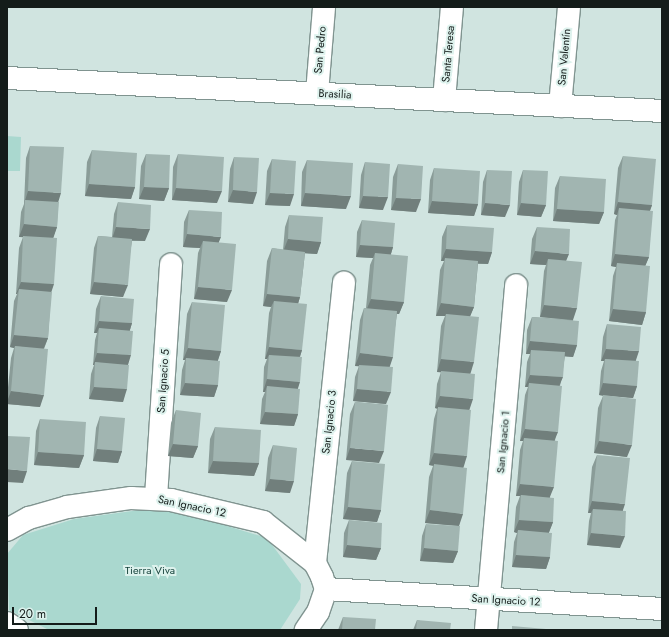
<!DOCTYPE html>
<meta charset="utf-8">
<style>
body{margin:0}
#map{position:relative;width:669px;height:637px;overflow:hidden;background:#d0e4e0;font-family:Jost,sans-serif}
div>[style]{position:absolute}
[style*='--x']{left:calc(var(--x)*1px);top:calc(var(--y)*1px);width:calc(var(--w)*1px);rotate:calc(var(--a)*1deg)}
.green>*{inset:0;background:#aad8cf}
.roads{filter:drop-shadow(1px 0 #809490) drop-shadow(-1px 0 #809490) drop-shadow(0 1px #809490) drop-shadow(0 -1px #809490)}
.minor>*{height:22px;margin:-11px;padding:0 11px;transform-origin:11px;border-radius:11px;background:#fff}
.wall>*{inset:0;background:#8a9c98}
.shaded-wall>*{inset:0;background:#717f7c}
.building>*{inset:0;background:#a1b5b1}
span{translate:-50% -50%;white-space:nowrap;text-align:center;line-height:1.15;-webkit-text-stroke:4px #ddf2ed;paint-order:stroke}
.street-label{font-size:11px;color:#141c1a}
.park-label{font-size:11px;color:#123f38}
.frame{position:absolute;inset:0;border:8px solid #141c1a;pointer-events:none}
.scale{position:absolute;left:12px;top:607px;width:85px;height:18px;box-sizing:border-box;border:2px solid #141c1a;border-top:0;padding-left:5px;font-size:12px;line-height:14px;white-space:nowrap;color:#141c1a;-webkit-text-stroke:3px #ddf2ed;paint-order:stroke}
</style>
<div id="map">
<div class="green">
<div style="clip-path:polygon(7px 136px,21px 137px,20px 171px,7px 171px)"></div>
<div style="clip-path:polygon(147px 509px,188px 514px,267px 538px,301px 584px,300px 599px,280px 630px,49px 630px,9px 610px,7px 554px,23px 535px,74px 519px)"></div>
</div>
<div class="roads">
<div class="minor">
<div style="--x:7;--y:78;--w:656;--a:2.88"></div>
<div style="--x:317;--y:93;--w:86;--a:-85.3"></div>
<div style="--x:444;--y:100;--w:93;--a:-85.1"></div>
<div style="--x:560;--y:106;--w:99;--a:-84.8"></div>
<div style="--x:156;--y:497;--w:233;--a:-86.3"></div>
<div style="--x:7;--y:530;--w:25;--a:-29"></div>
<div style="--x:29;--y:518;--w:40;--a:-16"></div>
<div style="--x:67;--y:507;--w:65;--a:-8"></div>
<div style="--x:131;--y:498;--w:40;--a:2.9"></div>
<div style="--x:171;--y:500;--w:95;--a:13.4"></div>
<div style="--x:263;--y:522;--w:66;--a:38.3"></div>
<div style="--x:315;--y:563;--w:16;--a:63"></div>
<div style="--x:322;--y:577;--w:13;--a:72"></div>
<div style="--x:326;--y:589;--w:24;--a:109"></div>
<div style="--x:318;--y:612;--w:22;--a:124"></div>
<div style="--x:315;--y:563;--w:282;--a:-84.1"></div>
<div style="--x:326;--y:589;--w:337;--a:3.4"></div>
<div style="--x:7;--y:623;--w:12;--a:35"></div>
<div style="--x:486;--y:630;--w:346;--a:-85"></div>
</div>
</div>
<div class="wall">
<div style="clip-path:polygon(30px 146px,58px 202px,57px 227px,53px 237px,51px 292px,48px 338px,44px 349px,40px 407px,7px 404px,7px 397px,11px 358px,14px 348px,10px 347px,14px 301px,17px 294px,16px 294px,19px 248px,23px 237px,19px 237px,21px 212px,24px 204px,26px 158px)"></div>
<div style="clip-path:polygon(92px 150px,135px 187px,131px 199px,85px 196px,87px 162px)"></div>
<div style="clip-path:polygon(146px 154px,169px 188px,164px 201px,139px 199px,141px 166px)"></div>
<div style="clip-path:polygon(178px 154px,217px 203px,172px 200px,173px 167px)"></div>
<div style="clip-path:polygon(623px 156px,652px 205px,650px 211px,649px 257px,645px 266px,646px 312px,642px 325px,609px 321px,613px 276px,616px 267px,611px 266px,615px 220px,617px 215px,614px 214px,618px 168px)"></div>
<div style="clip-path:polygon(234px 157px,253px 204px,228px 202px,230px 169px)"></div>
<div style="clip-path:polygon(272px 159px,290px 206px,265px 205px,267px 171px)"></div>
<div style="clip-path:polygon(307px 160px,346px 209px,301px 206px,302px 172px)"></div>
<div style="clip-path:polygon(365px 162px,383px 210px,359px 208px,361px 175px)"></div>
<div style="clip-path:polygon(398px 164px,416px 212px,391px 210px,393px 177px)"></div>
<div style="clip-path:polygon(434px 168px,478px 204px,474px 216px,428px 213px,430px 180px)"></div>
<div style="clip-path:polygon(487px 170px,505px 217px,481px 215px,483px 182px)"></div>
<div style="clip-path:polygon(523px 170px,546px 205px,541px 217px,517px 215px,519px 182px)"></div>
<div style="clip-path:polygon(560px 176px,604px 212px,599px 224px,553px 221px,555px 188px)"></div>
<div style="clip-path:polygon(118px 202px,145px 241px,132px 241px,123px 297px,90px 294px,94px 248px,98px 236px,112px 237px,114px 214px)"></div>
<div style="clip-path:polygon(189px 210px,219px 243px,227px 302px,194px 299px,198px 253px,200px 248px,183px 247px,184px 222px)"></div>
<div style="clip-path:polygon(289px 215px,321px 242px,317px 254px,305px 253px,300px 297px,298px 304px,302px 350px,300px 357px,298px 389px,298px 414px,294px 426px,260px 424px,262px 399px,265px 392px,263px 392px,264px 367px,267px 359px,265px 359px,269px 313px,271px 307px,263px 306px,267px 261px,272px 248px,283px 250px,285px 227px)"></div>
<div style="clip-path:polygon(362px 220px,393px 247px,391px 254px,404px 302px,399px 314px,397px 314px,389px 367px,386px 404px,353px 401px,355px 377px,359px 366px,355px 366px,360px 320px,364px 308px,366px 308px,370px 265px,373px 258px,356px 257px,357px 232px)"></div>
<div style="clip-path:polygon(447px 225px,492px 252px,488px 264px,478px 264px,474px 307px,470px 316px,470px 374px,469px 410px,463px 467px,459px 526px,425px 523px,429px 477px,433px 466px,429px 465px,434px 419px,437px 409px,435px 408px,437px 384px,441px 372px,437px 372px,441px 326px,445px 316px,436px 316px,440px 270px,444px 261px,441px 261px,442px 237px)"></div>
<div style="clip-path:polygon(537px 227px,566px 261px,573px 320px,577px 345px,573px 357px,565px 356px,560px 386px,550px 497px,553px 522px,549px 532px,550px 557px,546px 569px,512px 567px,514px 542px,517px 533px,514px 532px,516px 507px,520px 496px,516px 496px,520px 450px,523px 441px,520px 441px,525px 395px,528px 387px,525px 387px,527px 362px,530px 354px,526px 354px,527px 330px,532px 317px,572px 320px,540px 317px,544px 271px,546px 265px,530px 264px,532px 239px)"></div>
<div style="clip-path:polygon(101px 296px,132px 323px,130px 330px,128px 365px,123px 402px,89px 399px,91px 374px,94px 365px,93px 365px,95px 340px,97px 333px,94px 333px,96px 309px)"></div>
<div style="clip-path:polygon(192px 302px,221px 351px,218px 360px,218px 385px,214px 397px,180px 395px,182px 370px,185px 360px,183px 360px,187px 314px)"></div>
<div style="clip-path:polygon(607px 324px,636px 361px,637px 386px,633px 398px,610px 396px,627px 457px,594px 453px,598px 408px,603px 396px,599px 395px,601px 371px,604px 361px,601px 361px,603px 337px)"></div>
<div style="clip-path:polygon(355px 402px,388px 405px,346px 460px,350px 414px)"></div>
<div style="clip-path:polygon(176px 410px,198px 446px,193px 458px,168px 456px,171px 423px)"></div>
<div style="clip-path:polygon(100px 416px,122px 451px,118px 463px,93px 461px,96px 428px)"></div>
<div style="clip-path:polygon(40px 419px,84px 455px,79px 468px,34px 465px,36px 431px)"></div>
<div style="clip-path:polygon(215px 427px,259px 463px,254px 476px,208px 473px,210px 439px)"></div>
<div style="clip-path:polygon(273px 445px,290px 493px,265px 491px,268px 458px)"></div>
<div style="clip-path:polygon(597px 455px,623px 511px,620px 548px,587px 545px,589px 521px,591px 513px,588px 513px,592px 467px)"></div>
<div style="clip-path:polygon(352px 461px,381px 510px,377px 522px,343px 519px,347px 473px)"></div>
<div style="clip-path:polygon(349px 520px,381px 548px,376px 560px,343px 557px,344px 533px)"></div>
<div style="clip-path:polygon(426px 524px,458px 551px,453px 563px,420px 561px,422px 536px)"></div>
<div style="clip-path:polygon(343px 617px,375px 630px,338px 630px)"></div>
<div style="clip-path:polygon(417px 620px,450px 630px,413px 630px)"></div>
</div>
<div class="shaded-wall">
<div style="clip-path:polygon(89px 184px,135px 187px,131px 199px,85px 196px)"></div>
<div style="clip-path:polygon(144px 187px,169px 188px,164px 201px,139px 199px)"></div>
<div style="clip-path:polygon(176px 188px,222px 191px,217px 203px,172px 200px)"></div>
<div style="clip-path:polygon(233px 190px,257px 192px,253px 204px,228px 202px)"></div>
<div style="clip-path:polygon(28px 191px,61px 193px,57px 206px,25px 200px,24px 204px)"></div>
<div style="clip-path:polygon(270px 193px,294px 194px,290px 206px,265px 205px)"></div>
<div style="clip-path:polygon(305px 193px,351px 196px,346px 209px,301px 206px)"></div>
<div style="clip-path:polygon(363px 196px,388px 197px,383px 210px,359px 208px)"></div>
<div style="clip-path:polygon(396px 198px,421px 199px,416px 212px,391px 210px)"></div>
<div style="clip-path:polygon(432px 201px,478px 204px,474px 216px,428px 213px)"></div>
<div style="clip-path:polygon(618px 202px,652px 205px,647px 218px,619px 208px,617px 215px,614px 214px)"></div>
<div style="clip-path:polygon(485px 203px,510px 205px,505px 217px,481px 215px)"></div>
<div style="clip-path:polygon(521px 203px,546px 205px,541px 217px,517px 215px)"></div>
<div style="clip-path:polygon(557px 209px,604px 212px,599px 224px,553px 221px)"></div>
<div style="clip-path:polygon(24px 224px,57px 227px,53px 239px,19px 237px)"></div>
<div style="clip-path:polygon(116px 227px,150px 229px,145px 241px,112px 239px)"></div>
<div style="clip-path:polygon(187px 234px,221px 237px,216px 249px,203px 241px,200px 248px,183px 247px)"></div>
<div style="clip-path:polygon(288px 239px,321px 242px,317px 254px,283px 252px)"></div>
<div style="clip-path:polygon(360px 245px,393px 247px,389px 260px,375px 253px,373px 258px,356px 257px)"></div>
<div style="clip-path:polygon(446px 249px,492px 252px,488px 264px,445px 261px,445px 258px,444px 261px,441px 261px)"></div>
<div style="clip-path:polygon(535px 251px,569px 254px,564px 266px,548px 259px,546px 265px,530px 264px)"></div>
<div style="clip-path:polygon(615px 254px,649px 257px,644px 269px,617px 263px,616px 267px,611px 266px)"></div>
<div style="clip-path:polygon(21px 282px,54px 284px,50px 296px,19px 289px,17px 294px,16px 294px)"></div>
<div style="clip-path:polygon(94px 282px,128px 285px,123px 297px,90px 294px)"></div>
<div style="clip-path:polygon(198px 287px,232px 290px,227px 302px,194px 299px)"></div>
<div style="clip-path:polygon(267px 294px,300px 297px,296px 310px,274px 301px,271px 307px,263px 306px)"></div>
<div style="clip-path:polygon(371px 299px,404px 302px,399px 314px,366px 311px)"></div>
<div style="clip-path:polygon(441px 303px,474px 307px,469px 319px,446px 314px,445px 316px,436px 316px)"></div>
<div style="clip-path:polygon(544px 305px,577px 308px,573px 320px,540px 317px)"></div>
<div style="clip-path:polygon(613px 309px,646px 312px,642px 325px,609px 321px)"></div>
<div style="clip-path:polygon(99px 321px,132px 323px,128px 336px,99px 328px,97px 333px,94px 333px)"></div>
<div style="clip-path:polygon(14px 335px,48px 338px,43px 350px,15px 346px,14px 348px,10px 347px)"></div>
<div style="clip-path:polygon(530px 341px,577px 345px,573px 357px,531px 354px,531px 350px,530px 354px,526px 354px)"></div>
<div style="clip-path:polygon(269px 347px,302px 350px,298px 362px,269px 355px,267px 359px,265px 359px)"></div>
<div style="clip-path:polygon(188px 348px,221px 351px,217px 363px,186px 358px,185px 360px,183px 360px)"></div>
<div style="clip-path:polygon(606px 349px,639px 351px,635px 363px,605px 359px,604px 361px,601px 361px)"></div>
<div style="clip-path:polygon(97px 353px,131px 355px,127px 368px,95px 362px,94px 365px,93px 365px)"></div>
<div style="clip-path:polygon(360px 353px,393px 357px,389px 369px,355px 366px)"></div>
<div style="clip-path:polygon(441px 359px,474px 362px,470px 375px,437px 372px)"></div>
<div style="clip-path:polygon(530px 375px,563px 377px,558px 389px,529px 383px,528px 387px,525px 387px)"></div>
<div style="clip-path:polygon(267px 379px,300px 382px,296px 394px,267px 386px,265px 392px,263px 392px)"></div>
<div style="clip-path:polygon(185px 383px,218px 385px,214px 397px,180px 395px)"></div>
<div style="clip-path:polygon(603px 383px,637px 386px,633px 398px,599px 395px)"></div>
<div style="clip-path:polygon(94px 387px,127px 389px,123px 402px,89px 399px)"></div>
<div style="clip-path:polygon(357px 389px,391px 392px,386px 404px,353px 401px)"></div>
<div style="clip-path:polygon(11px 391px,44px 395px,40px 407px,7px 404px,7px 402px)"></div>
<div style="clip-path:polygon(440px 396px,473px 399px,469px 411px,435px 408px)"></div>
<div style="clip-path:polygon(265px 412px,298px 414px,294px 426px,260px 424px)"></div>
<div style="clip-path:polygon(525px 429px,558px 432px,553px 444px,524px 438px,523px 441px,520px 441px)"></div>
<div style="clip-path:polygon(599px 441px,632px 445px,627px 457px,594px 453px)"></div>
<div style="clip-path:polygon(173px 444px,198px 446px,193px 458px,168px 456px)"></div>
<div style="clip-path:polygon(350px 448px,384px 451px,379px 463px,346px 460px)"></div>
<div style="clip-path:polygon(97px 449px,122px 451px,118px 463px,93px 461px)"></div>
<div style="clip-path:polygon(38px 452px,84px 455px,79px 468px,34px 465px)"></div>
<div style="clip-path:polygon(434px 453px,467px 456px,463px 469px,429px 465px)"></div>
<div style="clip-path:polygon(213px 461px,259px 463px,254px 476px,208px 473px)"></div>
<div style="clip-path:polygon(7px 469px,27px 471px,23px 483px,7px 482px)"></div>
<div style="clip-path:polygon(270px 479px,294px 481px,290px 493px,265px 491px)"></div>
<div style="clip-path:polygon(520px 484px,554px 487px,549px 499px,521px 495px,520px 496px,516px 496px)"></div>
<div style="clip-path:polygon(592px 501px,625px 504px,621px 516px,593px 509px,591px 513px,588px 513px)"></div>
<div style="clip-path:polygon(348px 507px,381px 510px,377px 522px,343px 519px)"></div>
<div style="clip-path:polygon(430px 510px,463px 514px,459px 526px,425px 523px)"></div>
<div style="clip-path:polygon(519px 520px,553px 522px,548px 535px,518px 530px,517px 533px,514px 532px)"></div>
<div style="clip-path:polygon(591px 533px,625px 536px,620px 548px,587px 545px)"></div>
<div style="clip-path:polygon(347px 545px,381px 548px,376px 560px,343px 557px)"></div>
<div style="clip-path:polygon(424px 548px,458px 551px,453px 563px,420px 561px)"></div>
<div style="clip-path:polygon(516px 555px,550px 557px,546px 569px,512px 567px)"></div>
</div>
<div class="building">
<div style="clip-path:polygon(30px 146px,64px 147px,61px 193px,28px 191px)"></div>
<div style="clip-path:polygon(92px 150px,137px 153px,135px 187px,89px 184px)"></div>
<div style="clip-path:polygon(146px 154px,170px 155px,169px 188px,144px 187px)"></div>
<div style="clip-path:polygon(178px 154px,224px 157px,222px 191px,176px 188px)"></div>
<div style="clip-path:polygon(623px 156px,656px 159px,652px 205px,618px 202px)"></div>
<div style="clip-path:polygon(234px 157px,259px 158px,257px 192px,233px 190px)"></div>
<div style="clip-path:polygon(272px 159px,296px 161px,294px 194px,270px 193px)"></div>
<div style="clip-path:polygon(307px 160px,353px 163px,351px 196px,305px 193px)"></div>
<div style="clip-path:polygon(365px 162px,390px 164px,388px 197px,363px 196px)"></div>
<div style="clip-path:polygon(398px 164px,423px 166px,421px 199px,396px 198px)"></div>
<div style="clip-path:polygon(434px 168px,480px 171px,478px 204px,432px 201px)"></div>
<div style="clip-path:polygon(487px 170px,512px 171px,510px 205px,485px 203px)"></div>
<div style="clip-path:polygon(523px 170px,548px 171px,546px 205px,521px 203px)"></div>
<div style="clip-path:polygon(560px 176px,606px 179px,604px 212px,557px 209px)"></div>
<div style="clip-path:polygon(25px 200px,59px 202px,57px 227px,24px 224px)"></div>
<div style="clip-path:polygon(118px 202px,151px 205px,150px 229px,116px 227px)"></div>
<div style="clip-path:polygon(619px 208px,653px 211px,649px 257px,615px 254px)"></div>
<div style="clip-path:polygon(189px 210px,222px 212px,221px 237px,187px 234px)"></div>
<div style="clip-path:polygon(289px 215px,323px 217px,321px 242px,288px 239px)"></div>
<div style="clip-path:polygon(362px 220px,395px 223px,393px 247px,360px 245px)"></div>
<div style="clip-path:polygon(447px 225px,494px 228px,492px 252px,446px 249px)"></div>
<div style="clip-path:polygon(537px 227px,570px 229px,569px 254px,535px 251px)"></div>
<div style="clip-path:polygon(23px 236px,57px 238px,54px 284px,21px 282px)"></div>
<div style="clip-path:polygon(98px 236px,132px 239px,128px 285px,94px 282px)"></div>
<div style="clip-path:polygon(203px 241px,236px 244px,232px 290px,198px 287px)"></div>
<div style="clip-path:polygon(272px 248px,305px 252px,300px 297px,267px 294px)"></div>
<div style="clip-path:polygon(375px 253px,408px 256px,404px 302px,371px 299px)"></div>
<div style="clip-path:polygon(445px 258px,478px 261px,474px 307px,441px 303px)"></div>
<div style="clip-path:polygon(548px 259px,582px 262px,577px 308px,544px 305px)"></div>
<div style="clip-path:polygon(617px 263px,650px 266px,646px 312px,613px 309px)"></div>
<div style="clip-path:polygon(19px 289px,52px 292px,48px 338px,14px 335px)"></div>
<div style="clip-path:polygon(101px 296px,134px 299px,132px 323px,99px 321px)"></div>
<div style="clip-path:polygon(274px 301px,307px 304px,302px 350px,269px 347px)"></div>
<div style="clip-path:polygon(192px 302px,225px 305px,221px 351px,188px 348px)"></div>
<div style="clip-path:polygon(364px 308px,397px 311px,393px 357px,360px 353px)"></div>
<div style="clip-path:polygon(446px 314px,479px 317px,474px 362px,441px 359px)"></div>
<div style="clip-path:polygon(532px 317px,579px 321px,577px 345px,530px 341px)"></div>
<div style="clip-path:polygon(607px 324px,641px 327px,639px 351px,606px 349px)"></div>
<div style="clip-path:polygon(99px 328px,133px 331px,131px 355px,97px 353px)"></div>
<div style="clip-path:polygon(15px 346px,48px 349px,44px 395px,11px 391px)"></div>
<div style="clip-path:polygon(531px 350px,565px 352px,563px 377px,530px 375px)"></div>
<div style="clip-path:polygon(269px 355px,302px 357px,300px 382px,267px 379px)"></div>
<div style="clip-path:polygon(186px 358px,220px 361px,218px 385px,185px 383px)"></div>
<div style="clip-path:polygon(605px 359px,639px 361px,637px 386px,603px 383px)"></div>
<div style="clip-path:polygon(95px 362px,129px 365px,127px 389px,94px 387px)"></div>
<div style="clip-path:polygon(359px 365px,393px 367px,391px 392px,357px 389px)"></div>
<div style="clip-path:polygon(441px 371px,475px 374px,473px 399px,440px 396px)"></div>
<div style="clip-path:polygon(529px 383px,562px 386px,558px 432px,525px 429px)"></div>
<div style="clip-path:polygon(267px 386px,300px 389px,298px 414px,265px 412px)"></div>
<div style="clip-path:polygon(603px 395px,636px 399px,632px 445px,599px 441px)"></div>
<div style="clip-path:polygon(355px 402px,388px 405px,384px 451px,350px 448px)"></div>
<div style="clip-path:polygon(438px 407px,471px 410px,467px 456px,434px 453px)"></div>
<div style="clip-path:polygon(176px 410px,201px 413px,198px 446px,173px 444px)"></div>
<div style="clip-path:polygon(100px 416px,125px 418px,122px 451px,97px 449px)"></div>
<div style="clip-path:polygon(40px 419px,86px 422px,84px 455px,38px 452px)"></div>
<div style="clip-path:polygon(215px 427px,261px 430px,259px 463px,213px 461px)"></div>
<div style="clip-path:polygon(7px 436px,30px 437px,27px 471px,7px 469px)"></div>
<div style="clip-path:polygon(524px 438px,558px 441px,554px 487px,520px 484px)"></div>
<div style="clip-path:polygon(273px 445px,297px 448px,294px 481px,270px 479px)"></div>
<div style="clip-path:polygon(597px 455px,630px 458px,625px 504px,592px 501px)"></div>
<div style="clip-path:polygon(352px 461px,385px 464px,381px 510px,348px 507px)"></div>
<div style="clip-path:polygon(434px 464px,467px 468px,463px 514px,430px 510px)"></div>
<div style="clip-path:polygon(521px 495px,554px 498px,553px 522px,519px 520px)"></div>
<div style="clip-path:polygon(593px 509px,626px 511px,625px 536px,591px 533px)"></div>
<div style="clip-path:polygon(349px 520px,382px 523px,381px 548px,347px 545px)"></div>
<div style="clip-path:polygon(426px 524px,460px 526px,458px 551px,424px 548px)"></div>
<div style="clip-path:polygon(518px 530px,552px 533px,550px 557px,516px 555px)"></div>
<div style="clip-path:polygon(343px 617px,376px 619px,375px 630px,342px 630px)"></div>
<div style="clip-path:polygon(417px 620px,451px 623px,450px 630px,416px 630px)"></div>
<div style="clip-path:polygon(512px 626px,546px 629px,546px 630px,512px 630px)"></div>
</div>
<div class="street-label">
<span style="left:320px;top:50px;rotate:-85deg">San Pedro</span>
<span style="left:448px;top:54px;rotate:-85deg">Santa Teresa</span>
<span style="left:564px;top:57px;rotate:-85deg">San Valentín</span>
<span style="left:335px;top:94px;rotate:3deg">Brasilia</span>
<span style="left:163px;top:381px;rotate:-86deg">San Ignacio 5</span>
<span style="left:329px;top:422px;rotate:-84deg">San Ignacio 3</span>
<span style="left:503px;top:442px;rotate:-85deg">San Ignacio 1</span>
<span style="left:192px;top:506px;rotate:12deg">San Ignacio 12</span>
<span style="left:506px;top:600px;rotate:3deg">San Ignacio 12</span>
</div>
<div class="park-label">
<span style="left:150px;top:570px">Tierra Viva</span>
</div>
<div class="frame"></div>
<div class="scale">20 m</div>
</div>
